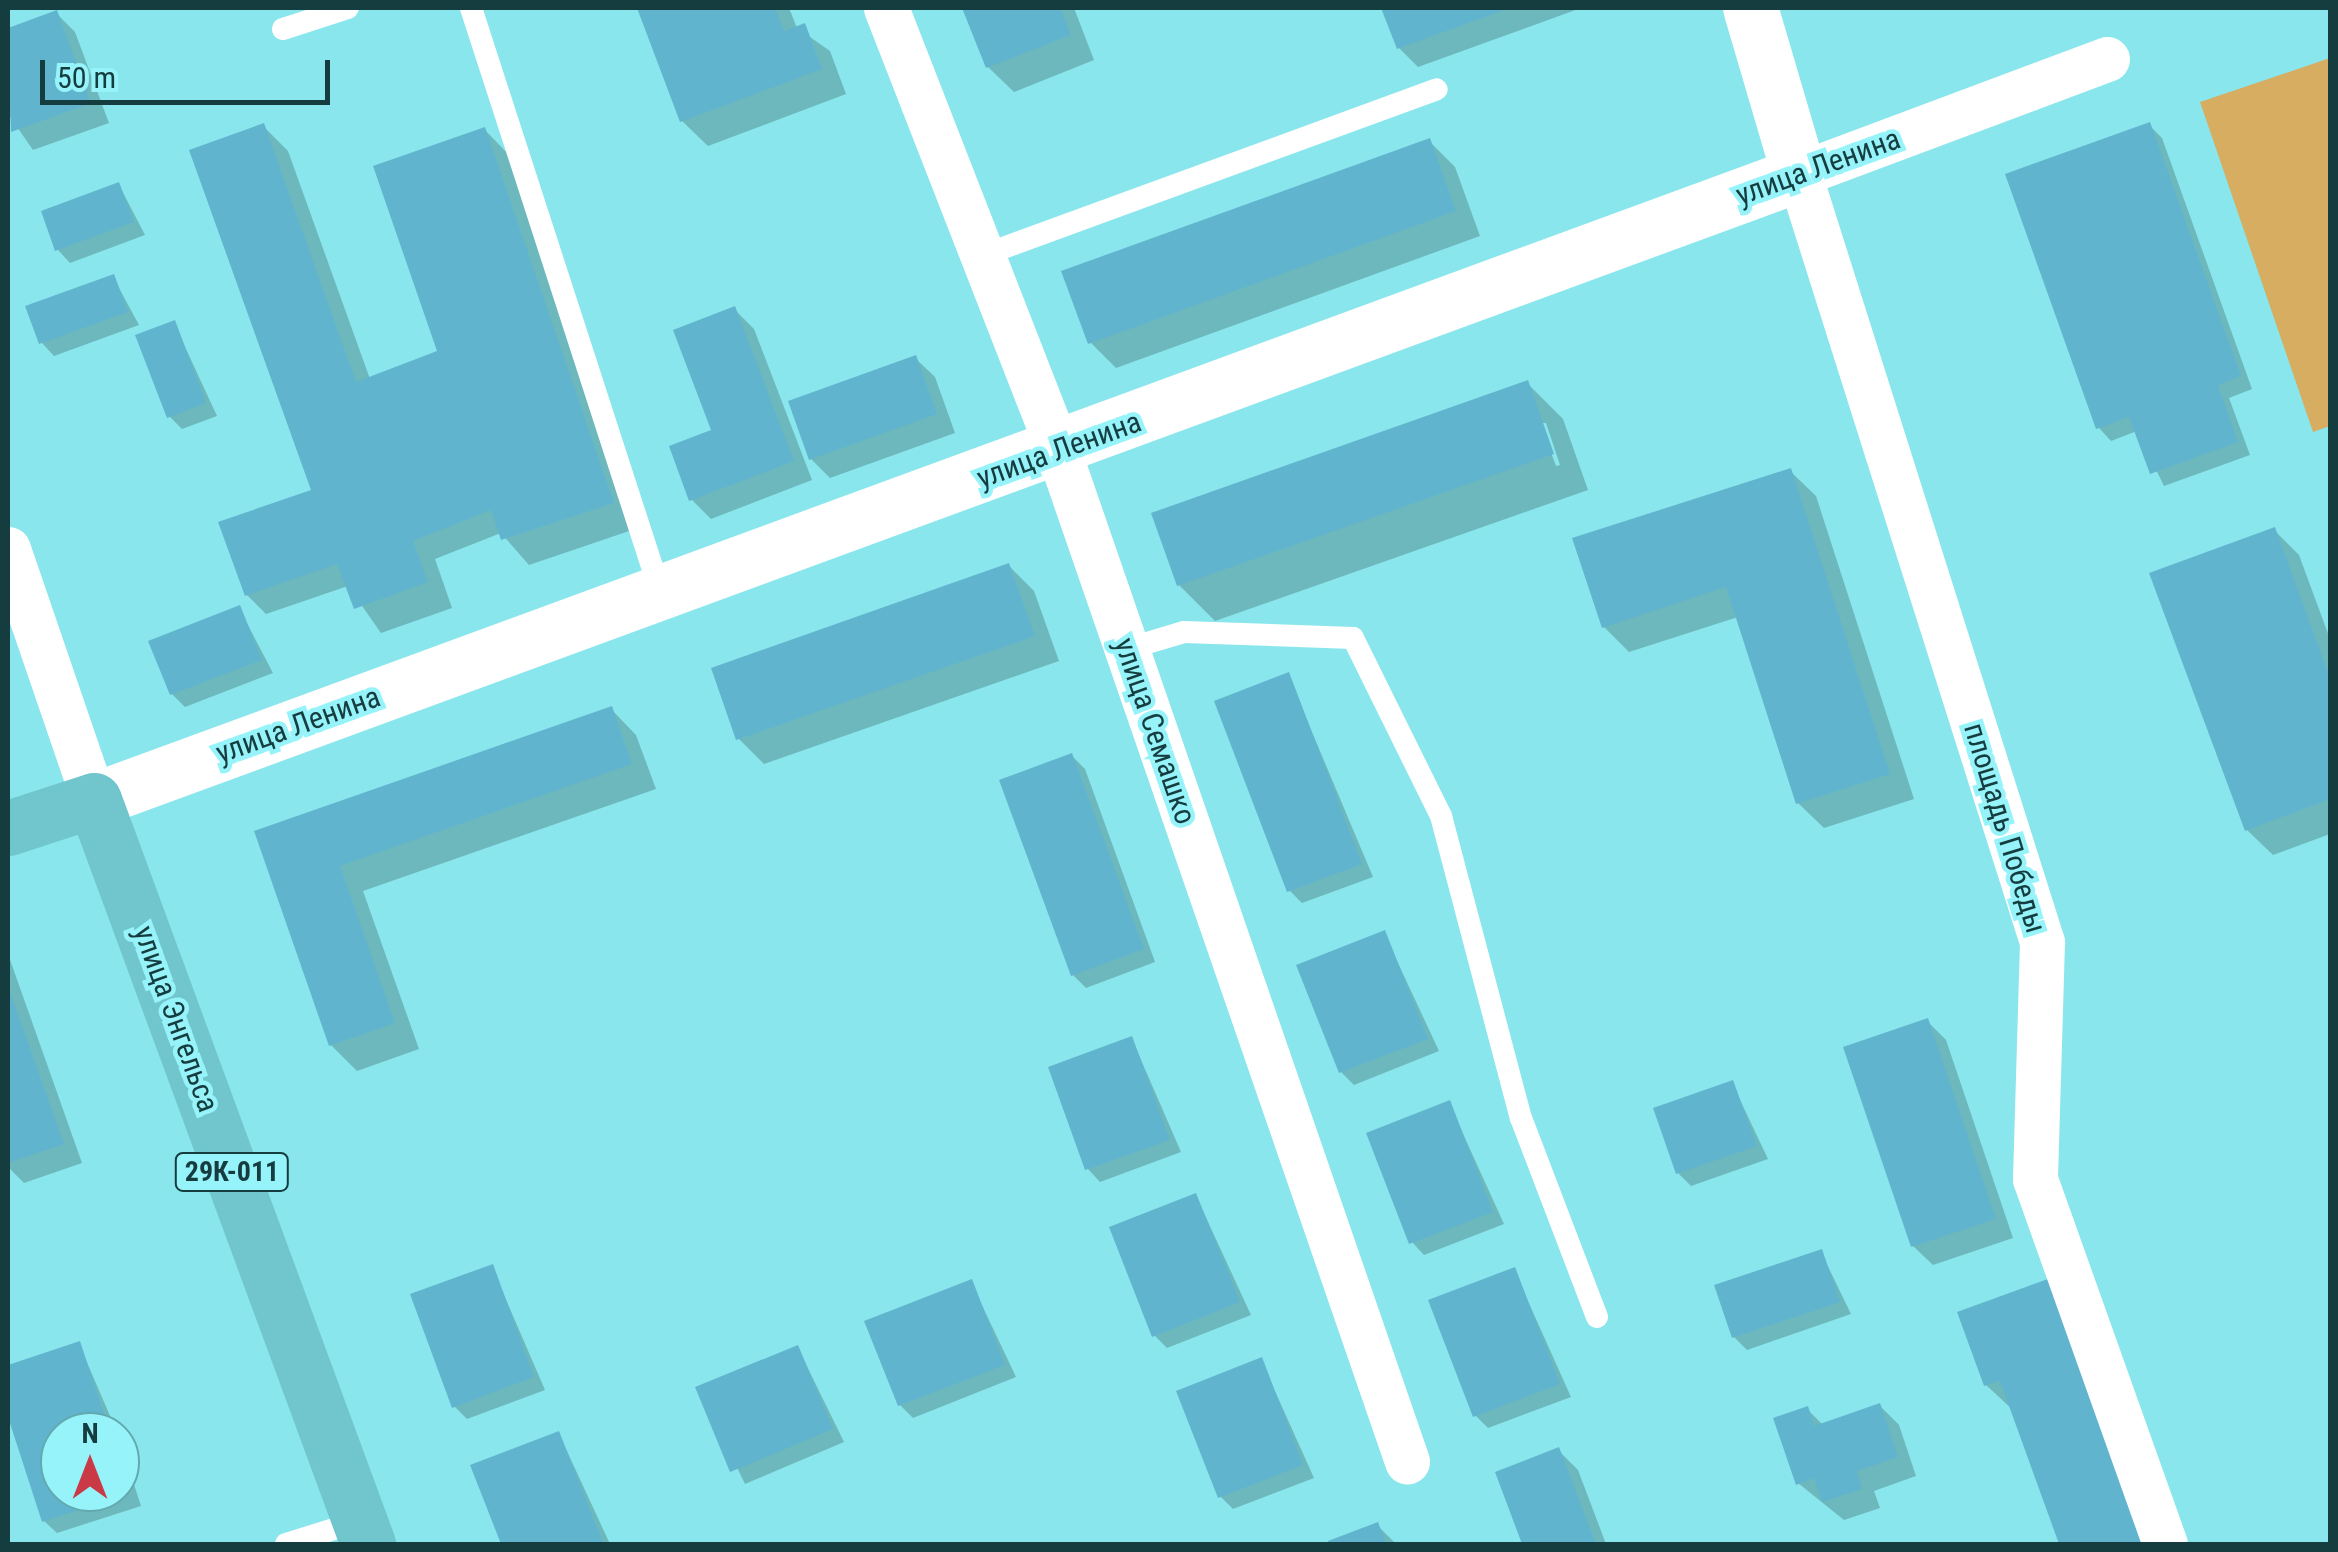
<!DOCTYPE html>
<meta charset="utf-8">
<style>
body{margin:0}
#map{position:relative;width:2338px;height:1552px;overflow:hidden;background:#89e6ec;font-family:"Roboto Condensed",sans-serif}
div>[style]{position:absolute}
[style*='--x']{left:calc(var(--x)*1px);top:calc(var(--y)*1px);width:calc(var(--w)*1px);rotate:calc(var(--a)*1deg)}
.green>*{inset:0;background:#d6ad61}
.shadow>*{inset:0;background:#0003}
.building>*{inset:0;background:#61b4ce}
.service>*{height:22px;margin:-11px;padding:0 11px;transform-origin:11px;border-radius:11px;background:#fff}
.minor>*{height:45px;margin:-22.5px;padding:0 22.5px;transform-origin:22.5px;border-radius:22.5px;background:#fff}
.tertiary>*{height:55px;margin:-27.5px;padding:0 27.5px;transform-origin:27.5px;border-radius:27.5px;background:#fff}
.primary>*{height:55px;margin:-27.5px;padding:0 27.5px;transform-origin:27.5px;border-radius:27.5px;background:#70c6cc}
span{translate:-50% -50%;white-space:nowrap;text-align:center;line-height:1.15;-webkit-text-stroke:9px #96f3f9;paint-order:stroke}
.shield-label span{padding:2px 8px;background:#96f3f9;border:2px solid;border-radius:8px;-webkit-text-stroke-width:0}
.shield-label{font-size:28px;color:#153d3f;font-weight:700}
.street-label{font-size:30px;color:#153d3f}
.frame{position:absolute;inset:0;border:10px solid #153d3f;pointer-events:none}
.north{position:absolute;left:40px;top:1412px;width:100px;height:100px;box-sizing:border-box;background:#96f3f9;border:2px solid #62aaaf;border-radius:50%;rotate:0deg;font-size:28px;font-weight:700;line-height:40px;text-align:center;color:#153d3f}
.north::after{content:'';display:block;margin:auto;width:35px;height:45px;background:#ca3a46;clip-path:polygon(50% 0,100% 100%,50% 72%,0 100%)}
.scale{position:absolute;left:40px;top:60px;width:290px;height:45px;box-sizing:border-box;border:5px solid #153d3f;border-top:0;padding-left:12px;font-size:30px;line-height:35px;white-space:nowrap;color:#153d3f;-webkit-text-stroke:8px #96f3f9;paint-order:stroke}
</style>
<div id="map">
<div class="green">
<div style="clip-path:polygon(2330px 58px,2330px 426px,2313px 432px,2200px 102px)"></div>
</div>
<div class="shadow">
<div style="clip-path:polygon(640px 8px,789px 8px,797px 28px,830px 51px,846px 94px,708px 146px,682px 121px)"></div>
<div style="clip-path:polygon(965px 8px,1074px 8px,1094px 60px,1014px 92px,988px 67px)"></div>
<div style="clip-path:polygon(1384px 8px,1581px 8px,1418px 67px,1399px 48px)"></div>
<div style="clip-path:polygon(56px 13px,75px 32px,109px 123px,33px 150px,8px 114px,8px 31px)"></div>
<div style="clip-path:polygon(2149px 125px,2162px 138px,2252px 389px,2229px 398px,2250px 455px,2164px 486px,2137px 431px,2111px 441px,2099px 428px)"></div>
<div style="clip-path:polygon(263px 126px,288px 151px,370px 379px,440px 353px,485px 130px,510px 156px,638px 528px,529px 565px,501px 533px,435px 559px,452px 608px,381px 633px,348px 586px,266px 614px,247px 595px,314px 491px)"></div>
<div style="clip-path:polygon(1429px 141px,1455px 167px,1480px 236px,1116px 368px,1090px 342px)"></div>
<div style="clip-path:polygon(119px 185px,145px 235px,70px 263px,58px 250px)"></div>
<div style="clip-path:polygon(113px 277px,139px 325px,54px 356px,42px 343px)"></div>
<div style="clip-path:polygon(734px 309px,754px 329px,812px 480px,711px 519px,691px 499px,714px 431px)"></div>
<div style="clip-path:polygon(174px 323px,217px 416px,182px 429px,169px 416px)"></div>
<div style="clip-path:polygon(915px 358px,935px 377px,955px 433px,830px 478px,811px 459px)"></div>
<div style="clip-path:polygon(evenodd,1527px 383px,1563px 419px,1588px 490px,1215px 621px,1179px 585px,1527px 383px,1540px 423px,1546px 423px,1560px 465px,1556px 466px,1540px 423px)"></div>
<div style="clip-path:polygon(1790px 471px,1816px 496px,1914px 799px,1824px 828px,1798px 803px,1738px 617px,1629px 652px,1604px 627px)"></div>
<div style="clip-path:polygon(2274px 530px,2299px 555px,2330px 639px,2330px 834px,2273px 855px,2247px 830px)"></div>
<div style="clip-path:polygon(1009px 566px,1034px 591px,1059px 661px,764px 764px,738px 738px)"></div>
<div style="clip-path:polygon(239px 608px,273px 673px,185px 707px,172px 694px)"></div>
<div style="clip-path:polygon(1288px 675px,1373px 877px,1302px 903px,1290px 891px)"></div>
<div style="clip-path:polygon(611px 709px,636px 735px,656px 789px,363px 891px,419px 1049px,357px 1071px,331px 1045px,257px 833px)"></div>
<div style="clip-path:polygon(1072px 756px,1085px 769px,1155px 962px,1086px 988px,1073px 975px)"></div>
<div style="clip-path:polygon(1384px 933px,1439px 1051px,1354px 1085px,1341px 1072px)"></div>
<div style="clip-path:polygon(8px 954px,82px 1163px,24px 1183px,8px 1167px)"></div>
<div style="clip-path:polygon(1927px 1021px,1946px 1040px,2013px 1238px,1933px 1265px,1913px 1246px)"></div>
<div style="clip-path:polygon(1132px 1039px,1181px 1152px,1100px 1182px,1088px 1169px)"></div>
<div style="clip-path:polygon(1732px 1083px,1768px 1159px,1691px 1186px,1678px 1173px)"></div>
<div style="clip-path:polygon(1449px 1103px,1504px 1224px,1424px 1255px,1412px 1242px)"></div>
<div style="clip-path:polygon(1196px 1196px,1251px 1315px,1167px 1348px,1154px 1335px)"></div>
<div style="clip-path:polygon(1821px 1252px,1851px 1314px,1747px 1350px,1734px 1337px)"></div>
<div style="clip-path:polygon(492px 1267px,545px 1390px,467px 1419px,454px 1406px)"></div>
<div style="clip-path:polygon(1514px 1270px,1571px 1397px,1488px 1428px,1475px 1415px)"></div>
<div style="clip-path:polygon(971px 1282px,1016px 1377px,913px 1418px,900px 1405px)"></div>
<div style="clip-path:polygon(1960px 1313px,2158px 1544px,2062px 1544px,2013px 1410px,1986px 1385px)"></div>
<div style="clip-path:polygon(79px 1344px,117px 1432px,60px 1432px,60px 1492px,120px 1492px,120px 1441px,141px 1506px,57px 1533px,44px 1521px,8px 1409px,8px 1368px)"></div>
<div style="clip-path:polygon(798px 1348px,844px 1442px,745px 1484px,698px 1388px)"></div>
<div style="clip-path:polygon(1261px 1360px,1314px 1478px,1233px 1509px,1220px 1496px)"></div>
<div style="clip-path:polygon(1880px 1406px,1899px 1425px,1916px 1476px,1874px 1491px,1880px 1508px,1844px 1520px,1798px 1483px,1807px 1409px,1823px 1425px)"></div>
<div style="clip-path:polygon(559px 1434px,610px 1544px,504px 1544px,474px 1467px)"></div>
<div style="clip-path:polygon(1558px 1450px,1578px 1470px,1606px 1544px,1525px 1544px,1498px 1473px)"></div>
<div style="clip-path:polygon(1377px 1525px,1396px 1544px,1332px 1544px,1331px 1542px)"></div>
</div>
<div class="building">
<div style="clip-path:polygon(637px 8px,775px 8px,784px 31px,805px 23px,822px 69px,680px 122px)"></div>
<div style="clip-path:polygon(962px 8px,1060px 8px,1071px 35px,986px 68px)"></div>
<div style="clip-path:polygon(1381px 8px,1509px 8px,1397px 49px)"></div>
<div style="clip-path:polygon(57px 10px,91px 103px,11px 132px,8px 28px)"></div>
<div style="clip-path:polygon(2150px 122px,2241px 376px,2218px 385px,2238px 442px,2150px 474px,2129px 417px,2096px 429px,2005px 174px)"></div>
<div style="clip-path:polygon(264px 123px,356px 382px,437px 351px,373px 166px,485px 127px,614px 503px,501px 540px,491px 510px,413px 541px,428px 582px,354px 609px,337px 564px,245px 596px,218px 522px,311px 490px,189px 150px)"></div>
<div style="clip-path:polygon(1430px 138px,1456px 211px,1088px 344px,1061px 271px)"></div>
<div style="clip-path:polygon(119px 182px,134px 222px,55px 251px,41px 211px)"></div>
<div style="clip-path:polygon(114px 274px,128px 312px,39px 344px,25px 306px)"></div>
<div style="clip-path:polygon(735px 306px,794px 461px,689px 501px,669px 446px,711px 430px,673px 330px)"></div>
<div style="clip-path:polygon(175px 320px,206px 403px,167px 418px,135px 335px)"></div>
<div style="clip-path:polygon(916px 355px,937px 414px,809px 460px,788px 401px)"></div>
<div style="clip-path:polygon(1528px 380px,1554px 454px,1177px 586px,1151px 513px)"></div>
<div style="clip-path:polygon(1791px 468px,1890px 774px,1796px 804px,1726px 587px,1602px 628px,1572px 538px)"></div>
<div style="clip-path:polygon(2275px 527px,2330px 678px,2330px 799px,2245px 831px,2149px 573px)"></div>
<div style="clip-path:polygon(1009px 563px,1035px 636px,736px 740px,711px 668px)"></div>
<div style="clip-path:polygon(240px 605px,262px 660px,170px 695px,148px 641px)"></div>
<div style="clip-path:polygon(1289px 672px,1362px 864px,1287px 892px,1214px 701px)"></div>
<div style="clip-path:polygon(612px 706px,632px 764px,340px 866px,395px 1023px,329px 1046px,254px 831px)"></div>
<div style="clip-path:polygon(1072px 753px,1144px 949px,1071px 976px,999px 780px)"></div>
<div style="clip-path:polygon(1385px 930px,1428px 1039px,1339px 1073px,1296px 965px)"></div>
<div style="clip-path:polygon(8px 986px,64px 1144px,8px 1163px)"></div>
<div style="clip-path:polygon(1928px 1018px,1996px 1219px,1911px 1247px,1843px 1047px)"></div>
<div style="clip-path:polygon(1132px 1036px,1170px 1140px,1085px 1170px,1048px 1067px)"></div>
<div style="clip-path:polygon(1733px 1080px,1757px 1146px,1676px 1174px,1653px 1108px)"></div>
<div style="clip-path:polygon(1450px 1100px,1493px 1212px,1409px 1244px,1366px 1133px)"></div>
<div style="clip-path:polygon(1196px 1193px,1240px 1302px,1152px 1337px,1109px 1227px)"></div>
<div style="clip-path:polygon(1822px 1249px,1840px 1302px,1732px 1338px,1714px 1285px)"></div>
<div style="clip-path:polygon(493px 1264px,534px 1377px,452px 1408px,410px 1294px)"></div>
<div style="clip-path:polygon(1515px 1267px,1560px 1384px,1473px 1417px,1428px 1300px)"></div>
<div style="clip-path:polygon(972px 1279px,1005px 1365px,898px 1406px,864px 1321px)"></div>
<div style="clip-path:polygon(2048px 1279px,2143px 1544px,2059px 1544px,2000px 1381px,1984px 1386px,1957px 1312px)"></div>
<div style="clip-path:polygon(80px 1341px,110px 1432px,60px 1432px,60px 1492px,120px 1492px,121px 1464px,130px 1493px,42px 1522px,8px 1417px,8px 1365px)"></div>
<div style="clip-path:polygon(798px 1345px,833px 1429px,730px 1472px,695px 1387px)"></div>
<div style="clip-path:polygon(1262px 1357px,1303px 1465px,1218px 1498px,1176px 1391px)"></div>
<div style="clip-path:polygon(1880px 1403px,1898px 1457px,1857px 1471px,1862px 1489px,1822px 1502px,1814px 1478px,1796px 1485px,1773px 1418px,1808px 1406px,1814px 1426px)"></div>
<div style="clip-path:polygon(559px 1431px,603px 1543px,501px 1544px,470px 1465px)"></div>
<div style="clip-path:polygon(1559px 1447px,1596px 1544px,1522px 1544px,1495px 1472px)"></div>
<div style="clip-path:polygon(1378px 1522px,1386px 1544px,1329px 1544px,1328px 1541px)"></div>
</div>
<div class="service">
<div style="--x:471;--y:8;--w:616;--a:72.04"></div>
<div style="--x:283;--y:29;--w:68;--a:-17.9"></div>
<div style="--x:984;--y:255;--w:482;--a:-20.1"></div>
<div style="--x:1127;--y:649;--w:59;--a:-16.6"></div>
<div style="--x:1184;--y:632;--w:169;--a:2"></div>
<div style="--x:1353;--y:638;--w:199;--a:63.7"></div>
<div style="--x:1441;--y:816;--w:312;--a:75.2"></div>
<div style="--x:1521;--y:1118;--w:213;--a:69.1"></div>
<div style="--x:286;--y:1544;--w:77;--a:-17.3"></div>
</div>
<div class="minor">
<div style="--x:886;--y:8;--w:474;--a:68.7"></div>
<div style="--x:1058;--y:450;--w:1070;--a:70.96"></div>
<div style="--x:2107;--y:59;--w:329;--a:159.5"></div>
<div style="--x:1799;--y:174;--w:806;--a:72.44"></div>
<div style="--x:2042;--y:942;--w:237;--a:91.7"></div>
<div style="--x:2035;--y:1179;--w:387;--a:70.4"></div>
<div style="--x:8;--y:549;--w:265;--a:71.1"></div>
</div>
<div class="tertiary">
<div style="--x:94;--y:800;--w:1816;--a:-20.16"></div>
<div style="--x:1799;--y:174;--w:173;--a:-106.4"></div>
</div>
<div class="primary">
<div style="--x:8;--y:828;--w:90;--a:-18"></div>
<div style="--x:94;--y:800;--w:793;--a:69.78"></div>
</div>
<div class="shield-label">
<span style="left:232px;top:1172px">29К-011</span>
</div>
<div class="street-label">
<span style="left:1818px;top:167px;rotate:-20deg">улица Ленина</span>
<span style="left:1059px;top:450px;rotate:-20deg">улица Ленина</span>
<span style="left:298px;top:725px;rotate:-20deg">улица Ленина</span>
<span style="left:1155px;top:731px;rotate:71deg">улица Семашко</span>
<span style="left:2005px;top:828px;rotate:73deg">площадь Победы</span>
<span style="left:176px;top:1019px;rotate:70deg">улица Энгельса</span>
</div>
<div class="frame"></div>
<div class="north">N</div>
<div class="scale">50 m</div>
</div>
